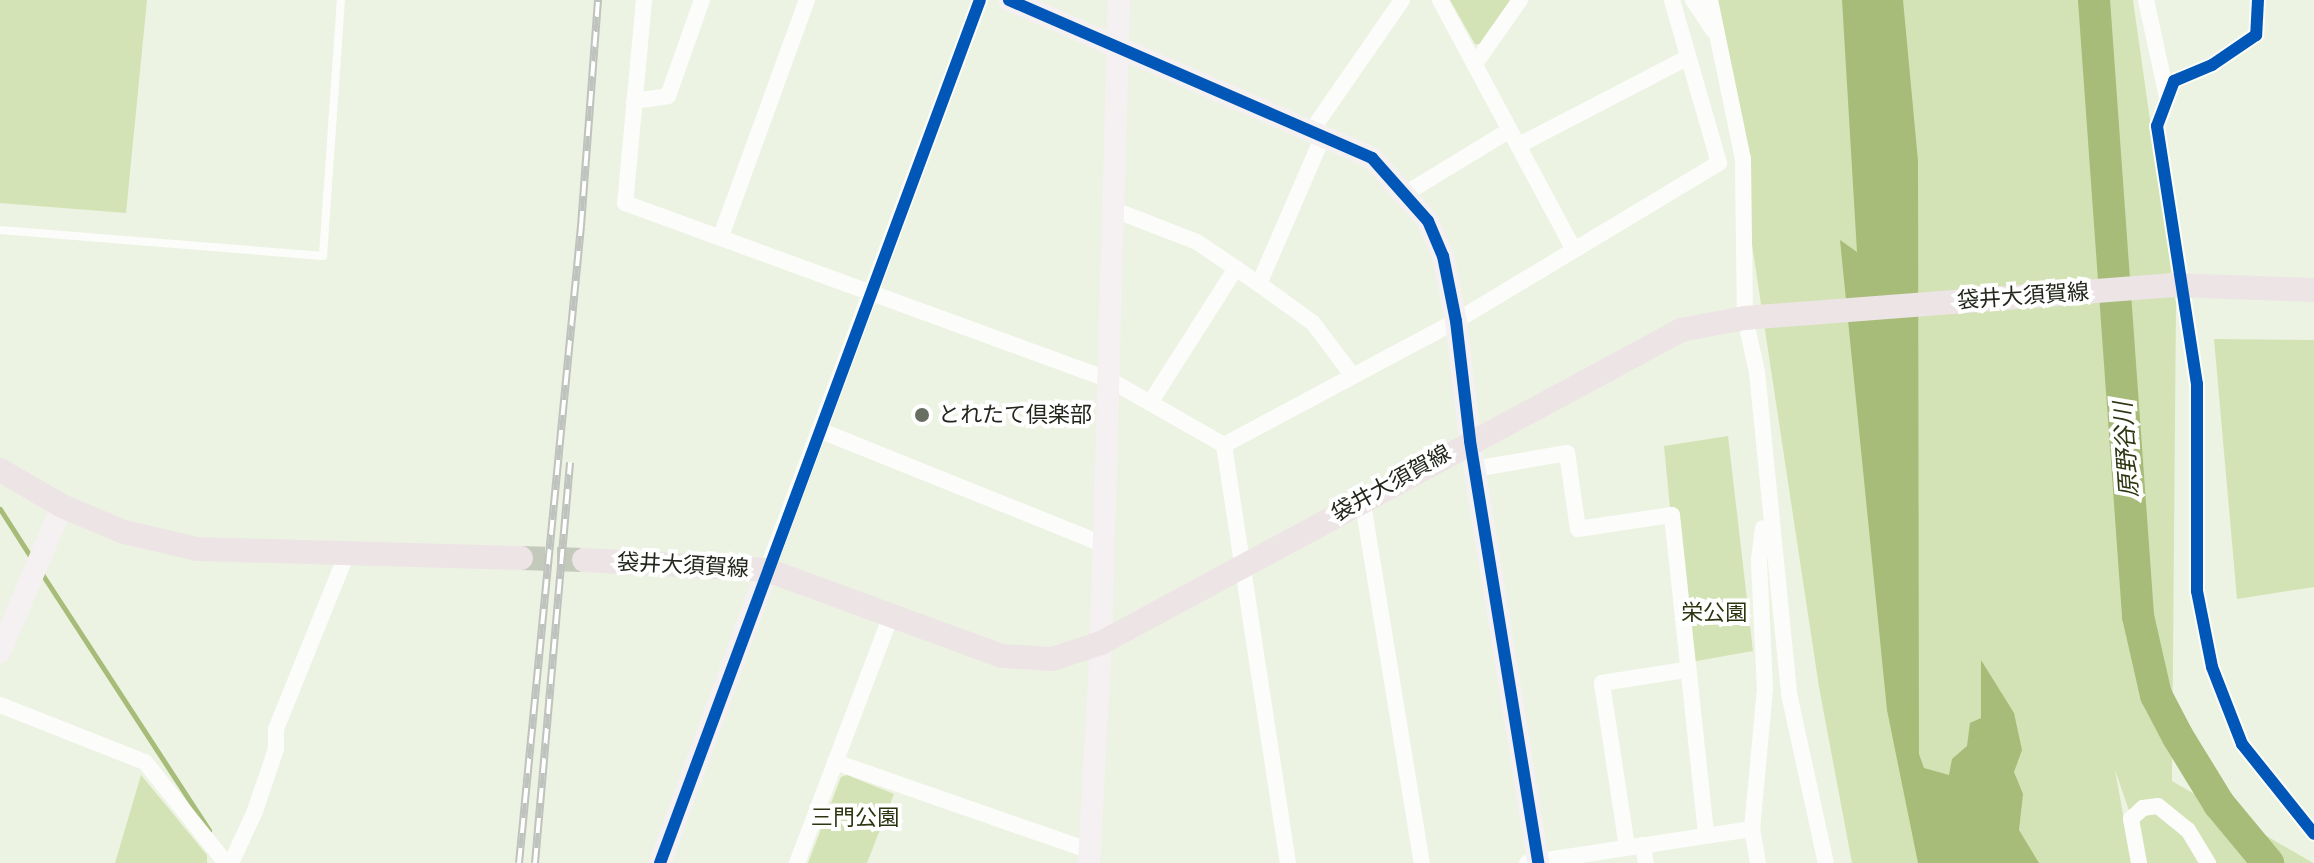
<!DOCTYPE html>
<meta charset="utf-8">
<style>
body{margin:0}
#map{position:relative;width:2314px;height:863px;overflow:hidden;background:#edf3e3;font-family:"Space Grotesk","Noto Sans JP",sans-serif}
div>[style]{position:absolute}
[style*='--x']{left:calc(var(--x)*1px);top:calc(var(--y)*1px);width:calc(var(--w)*1px);rotate:calc(var(--a)*1deg)}
.green>*{inset:0;background:#d3e3b5}
.water>*{inset:0;background:#a7bc78}
.stream>*{height:5px;margin:-2.5px;padding:0 2.5px;transform-origin:2.5px;border-radius:2.5px;background:#a7bc78}
.river>*{height:32px;margin:-16px;padding:0 16px;transform-origin:16px;border-radius:16px;background:#a7bc78}
.primary-tunnel>*{height:24px;margin-top:-12px;transform-origin:0;background:repeating-linear-gradient(90deg,#c4cabb 0 24px,transparent 0 36px)}
.lane>*{height:8px;margin:-4px;padding:0 4px;transform-origin:4px;border-radius:4px;background:#fcfdfb}
.street>*{height:16px;margin:-8px;padding:0 8px;transform-origin:8px;border-radius:8px;background:#fcfdfb}
.secondary>*{height:22px;margin:-11px;padding:0 11px;transform-origin:11px;border-radius:11px;background:#f5f0f1}
.primary>*{height:24px;margin:-12px;padding:0 12px;transform-origin:12px;border-radius:12px;background:#ede4e6}
.rail>*{height:8px;margin-top:-4px;transform-origin:0;background:repeating-linear-gradient(90deg,#fff 0 15px,#c0c2be 0 30px);box-sizing:border-box;border-block:2px solid #c0c2be}
.cycleway>*{height:12px;margin:-6px;padding:0 6px;transform-origin:6px;border-radius:6px;background:#0057b8}
.dots>*{width:22px;height:22px;translate:-50% -50%;box-sizing:border-box;border:4px solid #fff;border-radius:50%}
span{translate:-50% -50%;white-space:nowrap;text-align:center;line-height:1.15;-webkit-text-stroke:8px #fff;paint-order:stroke}
.street-label{font-size:22px;color:#22261c}
.poi-label{font-size:22px;color:#22261c}
.left{translate:0 -50%;text-align:left}
.park-label{font-size:22px;color:#2b3610}
.water-label{font-size:24px;color:#2d3812;font-style:italic}
</style>
<div id="map">
<div class="green">
<div style="clip-path:polygon(0 0,147px 0,126px 213px,0 203px)"></div>
<div style="clip-path:polygon(1450px 0,1514px 0,1482px 44px,1475px 44px)"></div>
<div style="clip-path:polygon(1715px 0,2133px 0,2176px 303px,2172px 781px,2313px 863px,2147px 863px,2115px 770px,2132px 863px,1852px 863px,1819px 687px)"></div>
<div style="clip-path:polygon(2214px 339px,2314px 340px,2314px 587px,2237px 599px)"></div>
<div style="clip-path:polygon(1728px 436px,1753px 651px,1685px 663px,1664px 446px)"></div>
<div style="clip-path:polygon(141px 775px,207px 855px,207px 863px,115px 863px)"></div>
<div style="clip-path:polygon(847px 775px,894px 794px,867px 863px,808px 863px,841px 777px)"></div>
</div>
<div class="water">
<div style="clip-path:polygon(1842px 0,1903px 0,1918px 161px,1919px 754px,1924px 768px,1949px 775px,1952px 759px,1967px 746px,1970px 723px,1981px 718px,1981px 660px,2014px 713px,2022px 750px,2014px 772px,2023px 794px,2019px 830px,2039px 863px,1918px 863px,1887px 710px,1840px 240px,1857px 252px)"></div>
</div>
<div class="stream">
<div style="--x:0;--y:509;--w:59;--a:57.4"></div>
<div style="--x:42;--y:574;--w:306;--a:56.9"></div>
</div>
<div class="river">
<div style="--x:2094;--y:0;--w:618;--a:85.91"></div>
<div style="--x:2138;--y:616;--w:81;--a:77.2"></div>
<div style="--x:2156;--y:695;--w:47;--a:62.4"></div>
<div style="--x:2178;--y:737;--w:79;--a:58.5"></div>
<div style="--x:2219;--y:804;--w:77;--a:50.3"></div>
</div>
<div class="primary-tunnel">
<div style="--x:521;--y:558;--w:63;--a:1.8"></div>
</div>
<div class="lane">
<div style="--x:0;--y:230;--w:324;--a:4.6"></div>
<div style="--x:323;--y:256;--w:257;--a:-86"></div>
</div>
<div class="street">
<div style="--x:644;--y:0;--w:204;--a:95.3"></div>
<div style="--x:625;--y:203;--w:516;--a:20.05"></div>
<div style="--x:1110;--y:380;--w:131;--a:29.7"></div>
<div style="--x:1440;--y:0;--w:284;--a:61.8"></div>
<div style="--x:1693;--y:0;--w:37;--a:56"></div>
<div style="--x:1710;--y:0;--w:162;--a:78.3"></div>
<div style="--x:1743;--y:159;--w:159;--a:89.3"></div>
<div style="--x:1745;--y:318;--w:55;--a:77.5"></div>
<div style="--x:1757;--y:372;--w:324;--a:84.3"></div>
<div style="--x:1789;--y:694;--w:173;--a:77.7"></div>
<div style="--x:2146;--y:0;--w:99;--a:77.8"></div>
<div style="--x:2258;--y:0;--w:35;--a:93"></div>
<div style="--x:2256;--y:35;--w:53;--a:145.7"></div>
<div style="--x:2212;--y:65;--w:41;--a:157.2"></div>
<div style="--x:2174;--y:81;--w:48;--a:110.7"></div>
<div style="--x:2157;--y:126;--w:261;--a:81.2"></div>
<div style="--x:2197;--y:384;--w:207;--a:90"></div>
<div style="--x:2197;--y:591;--w:77;--a:78.8"></div>
<div style="--x:2212;--y:667;--w:83;--a:68.7"></div>
<div style="--x:2242;--y:744;--w:115;--a:51.3"></div>
<div style="--x:1475;--y:64;--w:78;--a:-54.9"></div>
<div style="--x:634;--y:101;--w:34;--a:-8"></div>
<div style="--x:668;--y:96;--w:102;--a:-70.5"></div>
<div style="--x:1312;--y:130;--w:158;--a:-55.3"></div>
<div style="--x:1519;--y:145;--w:189;--a:-27.4"></div>
<div style="--x:1408;--y:192;--w:119;--a:-31.3"></div>
<div style="--x:1112;--y:209;--w:91;--a:21.2"></div>
<div style="--x:1197;--y:242;--w:75;--a:34.1"></div>
<div style="--x:1259;--y:284;--w:67;--a:35.8"></div>
<div style="--x:1313;--y:323;--w:66;--a:53"></div>
<div style="--x:721;--y:236;--w:251;--a:-70"></div>
<div style="--x:1259;--y:284;--w:163;--a:-66.6"></div>
<div style="--x:1150;--y:403;--w:160;--a:-57.5"></div>
<div style="--x:819;--y:430;--w:305;--a:21.9"></div>
<div style="--x:1224;--y:445;--w:263;--a:-28.1"></div>
<div style="--x:1456;--y:321;--w:307;--a:-31"></div>
<div style="--x:1719;--y:163;--w:170;--a:-106.1"></div>
<div style="--x:1224;--y:445;--w:423;--a:81.3"></div>
<div style="--x:1474;--y:469;--w:94;--a:-9.8"></div>
<div style="--x:1567;--y:453;--w:77;--a:81.8"></div>
<div style="--x:1578;--y:529;--w:95;--a:-8.5"></div>
<div style="--x:1672;--y:515;--w:322;--a:83.9"></div>
<div style="--x:1362;--y:498;--w:370;--a:80.7"></div>
<div style="--x:767;--y:570;--w:608;--a:-69.51"></div>
<div style="--x:0;--y:705;--w:156;--a:21.5"></div>
<div style="--x:145;--y:762;--w:129;--a:51.3"></div>
<div style="--x:835;--y:762;--w:270;--a:19.2"></div>
<div style="--x:1643;--y:845;--w:18;--a:81"></div>
<div style="--x:1627;--y:847;--w:166;--a:-98.7"></div>
<div style="--x:1602;--y:683;--w:84;--a:-8.9"></div>
<div style="--x:231;--y:863;--w:57;--a:-65.2"></div>
<div style="--x:255;--y:811;--w:65;--a:-71.3"></div>
<div style="--x:276;--y:749;--w:20;--a:-90"></div>
<div style="--x:276;--y:729;--w:190;--a:-68"></div>
<div style="--x:797;--y:863;--w:265;--a:-69.2"></div>
<div style="--x:1527;--y:863;--w:228;--a:-8.6"></div>
<div style="--x:1758;--y:863;--w:35;--a:-100"></div>
<div style="--x:1752;--y:829;--w:141;--a:-84.7"></div>
<div style="--x:1765;--y:689;--w:129;--a:-92.7"></div>
<div style="--x:1759;--y:560;--w:32;--a:-83"></div>
<div style="--x:2139;--y:863;--w:45;--a:-100.3"></div>
<div style="--x:2131;--y:819;--w:16;--a:-43"></div>
<div style="--x:2143;--y:808;--w:15;--a:-8"></div>
<div style="--x:2158;--y:806;--w:38;--a:39"></div>
<div style="--x:2188;--y:830;--w:39;--a:59"></div>
</div>
<div class="secondary">
<div style="--x:1009;--y:0;--w:396;--a:23.5"></div>
<div style="--x:1372;--y:158;--w:84;--a:48.4"></div>
<div style="--x:1428;--y:221;--w:38;--a:67"></div>
<div style="--x:1443;--y:256;--w:66;--a:78.7"></div>
<div style="--x:1456;--y:321;--w:121;--a:83.3"></div>
<div style="--x:1470;--y:441;--w:427;--a:80.8"></div>
<div style="--x:0;--y:652;--w:159;--a:-67"></div>
<div style="--x:660;--y:863;--w:312;--a:-69.9"></div>
<div style="--x:1089;--y:863;--w:220;--a:-86.9"></div>
<div style="--x:1101;--y:643;--w:643;--a:-88.4"></div>
</div>
<div class="primary">
<div style="--x:0;--y:470;--w:72;--a:30.1"></div>
<div style="--x:62;--y:506;--w:67;--a:22.8"></div>
<div style="--x:124;--y:532;--w:75;--a:13.1"></div>
<div style="--x:197;--y:549;--w:324;--a:1.6"></div>
<div style="--x:584;--y:560;--w:183;--a:3.1"></div>
<div style="--x:767;--y:570;--w:250;--a:20.1"></div>
<div style="--x:1002;--y:656;--w:50;--a:3.4"></div>
<div style="--x:1052;--y:659;--w:52;--a:-18.1"></div>
<div style="--x:1101;--y:643;--w:659;--a:-28.35"></div>
<div style="--x:1681;--y:330;--w:65;--a:-10.6"></div>
<div style="--x:1745;--y:318;--w:427;--a:-4.4"></div>
<div style="--x:2171;--y:285;--w:143;--a:2"></div>
</div>
<div class="rail">
<div style="--x:519;--y:863;--w:640;--a:-84.44"></div>
<div style="--x:581;--y:226;--w:227;--a:-85.7"></div>
<div style="--x:535;--y:863;--w:402;--a:-85"></div>
</div>
<div class="cycleway">
<div style="--x:1009;--y:0;--w:396;--a:23.5"></div>
<div style="--x:1372;--y:158;--w:84;--a:48.4"></div>
<div style="--x:1428;--y:221;--w:38;--a:67"></div>
<div style="--x:1443;--y:256;--w:66;--a:78.7"></div>
<div style="--x:1456;--y:321;--w:121;--a:83.3"></div>
<div style="--x:1470;--y:441;--w:427;--a:80.8"></div>
<div style="--x:2258;--y:0;--w:35;--a:93"></div>
<div style="--x:2256;--y:35;--w:53;--a:145.7"></div>
<div style="--x:2212;--y:65;--w:41;--a:157.2"></div>
<div style="--x:2174;--y:81;--w:48;--a:110.7"></div>
<div style="--x:2157;--y:126;--w:261;--a:81.2"></div>
<div style="--x:2197;--y:384;--w:207;--a:90"></div>
<div style="--x:2197;--y:591;--w:77;--a:78.8"></div>
<div style="--x:2212;--y:667;--w:83;--a:68.7"></div>
<div style="--x:2242;--y:744;--w:115;--a:51.3"></div>
<div style="--x:660;--y:863;--w:920;--a:-69.66"></div>
</div>
<div class="dots">
<div style="left:922px;top:415px;background:#696e62"></div>
</div>
<div class="street-label">
<span style="left:2023px;top:296px;rotate:-4deg">袋井大須賀線</span>
<span style="left:1391px;top:483px;rotate:-29deg">袋井大須賀線</span>
<span style="left:683px;top:565px;rotate:3deg">袋井大須賀線</span>
</div>
<div class="poi-label">
<span class="left" style="left:938px;top:415px">とれたて倶楽部</span>
</div>
<div class="park-label">
<span style="left:1714px;top:613px">栄公園</span>
<span style="left:855px;top:818px">三門公園</span>
</div>
<div class="water-label">
<span style="left:2126px;top:450px;rotate:-94deg">原野谷川</span>
</div>
</div>
